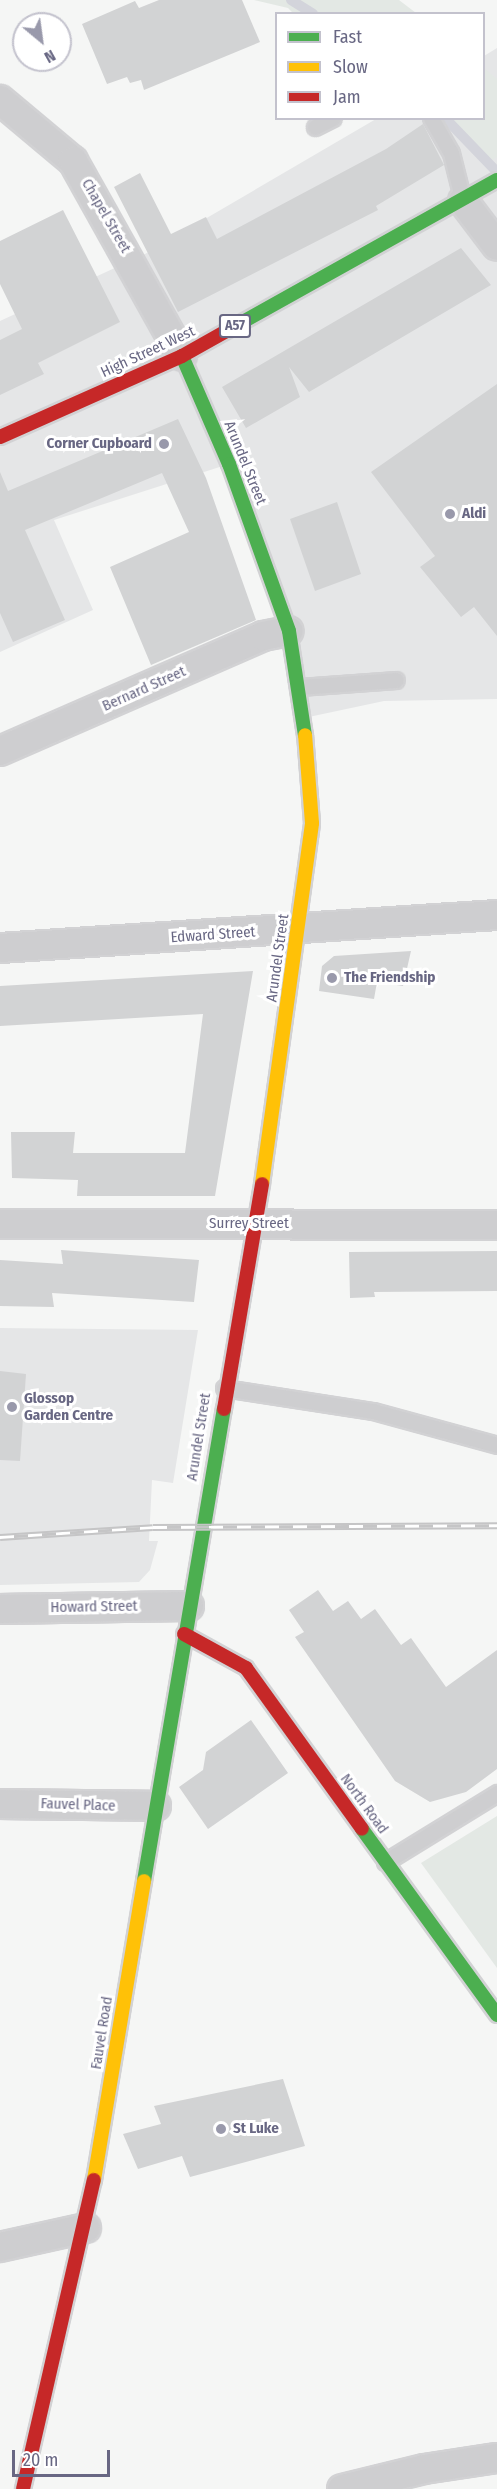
<!DOCTYPE html>
<style>
body{margin:0}
#map{position:relative;width:497px;height:2489px;overflow:hidden;background:#f5f6f5;font-family:"Fira Sans Condensed",sans-serif}
div>[style]{position:absolute}
[style*='--x']{left:calc(var(--x)*1px);top:calc(var(--y)*1px);width:calc(var(--w)*1px);rotate:calc(var(--a)*1deg)}
.built>*{inset:0;background:#e5e6e7}
.green>*{inset:0;background:#e3e8e4}
.stream>*{height:10px;margin:-5px;padding:0 5px;transform-origin:5px;border-radius:5px;background:#d3d4db}
.building>*{inset:0;background:#d2d3d4}
.roads{filter:drop-shadow(2px 0 #d2d2d4) drop-shadow(-2px 0 #d2d2d4) drop-shadow(0 2px #d2d2d4) drop-shadow(0 -2px #d2d2d4)}
.lane>*{height:15px;margin:-7.5px;padding:0 7.5px;transform-origin:7.5px;border-radius:7.5px;background:#ceced0}
.street>*{height:28px;margin:-14px;padding:0 14px;transform-origin:14px;border-radius:14px;background:#ceced0}
.fast>*{height:14px;margin:-7px;padding:0 7px;transform-origin:7px;border-radius:7px;background:#4caf50}
.slow>*{height:14px;margin:-7px;padding:0 7px;transform-origin:7px;border-radius:7px;background:#ffc107}
.jam>*{height:14px;margin:-7px;padding:0 7px;transform-origin:7px;border-radius:7px;background:#c62828}
.rail>*{height:7px;margin-top:-3.5px;transform-origin:0;background:repeating-linear-gradient(90deg,#fff 0 14px,#c5c5c6 0 28px);box-sizing:border-box;border-block:2px solid #c5c5c6}
.dots>*{width:16px;height:16px;translate:-50% -50%;box-sizing:border-box;border:3px solid #fff;border-radius:50%}
span{translate:-50% -50%;white-space:nowrap;text-align:center;line-height:1.15;-webkit-text-stroke:6px #fff;paint-order:stroke}
.shield-label span{padding:2px 4px;background:#fff;border:2px solid;border-radius:4px;-webkit-text-stroke-width:0}
.shield-label{font-size:14px;color:#686783;font-weight:700}
.street-label{font-size:15px;color:#686783}
.poi-label{font-size:15px;color:#686783;font-weight:700}
.right{translate:-100% -50%;text-align:right}
.left{translate:0 -50%;text-align:left}
.legend{position:absolute;left:275px;top:12px;width:210px;height:108px;box-sizing:border-box;background:#fff;border:2px solid #c3c2cd;margin:0;padding:8px 10px;list-style:none;font-size:18px;color:#686783}
.legend li{display:flex;align-items:center;gap:12px;height:30px}
.legend b{width:30px;border:2px solid #c3c2cd}
.north{position:absolute;left:12px;top:12px;width:60px;height:60px;box-sizing:border-box;background:#fff;border:2px solid #c3c2cd;border-radius:50%;rotate:151deg;font-size:16px;font-weight:700;line-height:24px;text-align:center;color:#686783}
.north::after{content:'';display:block;margin:auto;width:21px;height:27px;background:#9999ab;clip-path:polygon(50% 0,100% 100%,50% 72%,0 100%)}
.scale{position:absolute;left:12px;top:2450px;width:98px;height:27px;box-sizing:border-box;border:3px solid #686783;border-top:0;padding-left:8px;font-size:18px;line-height:21px;white-space:nowrap;color:#686783;-webkit-text-stroke:4px #fff;paint-order:stroke}
</style>
<div id="map">
<div class="built">
<div style="clip-path:polygon(497px 48px,497px 699px,384px 701px,304px 718px,229px 464px,54px 520px,93px 610px,0 652px,0 321px,145px 254px,376px 119px,484px 118px,484px 56px)"></div>
<div style="clip-path:polygon(0 1328px,198px 1330px,173px 1483px,152px 1480px,149px 1541px,158px 1541px,150px 1570px,139px 1582px,0 1585px)"></div>
</div>
<div class="green">
<div style="clip-path:polygon(254px 0,399px 0,416px 13px,293px 13px,288px 8px)"></div>
<div style="clip-path:polygon(484px 68px,497px 79px,497px 157px,489px 162px,445px 119px,484px 118px)"></div>
<div style="clip-path:polygon(497px 1816px,497px 1968px,421px 1863px)"></div>
</div>
<div class="stream">
<div style="--x:291;--y:0;--w:26;--a:32"></div>
<div style="--x:445;--y:118;--w:75;--a:46.1"></div>
</div>
<div class="building">
<div style="clip-path:polygon(159px 0,242px 0,260px 42px,144px 90px,141px 80px,130px 83px,127px 77px,107px 84px,82px 24px,135px 1px,139px 8px)"></div>
<div style="clip-path:polygon(423px 124px,444px 165px,376px 206px,378px 210px,178px 312px,114px 187px,140px 173px,171px 234px,206px 217px,217px 239px,386px 149px)"></div>
<div style="clip-path:polygon(63px 210px,120px 322px,38px 363px,44px 374px,0 395px,0 340px,22px 329px,0 284px,0 241px)"></div>
<div style="clip-path:polygon(461px 248px,491px 285px,309px 392px,289px 367px,300px 397px,246px 428px,222px 387px)"></div>
<div style="clip-path:polygon(497px 384px,497px 636px,474px 607px,461px 617px,420px 567px,435px 556px,371px 472px)"></div>
<div style="clip-path:polygon(178px 419px,206px 478px,256px 620px,151px 665px,110px 567px,189px 532px,162px 473px,25px 530px,65px 620px,13px 642px,0 613px,0 472px,8px 491px)"></div>
<div style="clip-path:polygon(337px 502px,361px 574px,315px 591px,290px 519px)"></div>
<div style="clip-path:polygon(411px 951px,403px 986px,377px 982px,374px 999px,319px 991px,322px 966px,334px 956px)"></div>
<div style="clip-path:polygon(253px 971px,215px 1196px,77px 1196px,78px 1180px,12px 1178px,11px 1132px,75px 1132px,73px 1153px,185px 1153px,203px 1014px,0 1026px,0 986px)"></div>
<div style="clip-path:polygon(61px 1250px,199px 1260px,194px 1302px,52px 1293px,54px 1307px,0 1306px,0 1260px,63px 1264px)"></div>
<div style="clip-path:polygon(497px 1251px,497px 1291px,374px 1292px,375px 1297px,350px 1298px,349px 1252px)"></div>
<div style="clip-path:polygon(0 1371px,26px 1374px,20px 1461px,0 1460px)"></div>
<div style="clip-path:polygon(318px 1590px,333px 1611px,348px 1601px,361px 1619px,375px 1609px,401px 1645px,411px 1638px,446px 1687px,497px 1650px,497px 1769px,466px 1792px,430px 1802px,395px 1781px,295px 1637px,304px 1632px,289px 1610px)"></div>
<div style="clip-path:polygon(251px 1720px,288px 1773px,208px 1829px,179px 1787px,203px 1770px,206px 1752px)"></div>
<div style="clip-path:polygon(283px 2079px,305px 2146px,190px 2177px,182px 2156px,138px 2169px,123px 2134px,161px 2124px,154px 2106px)"></div>
</div>
<div class="roads">
<div class="lane">
<div style="--x:431;--y:118;--w:40;--a:60.3"></div>
<div style="--x:451;--y:153;--w:49;--a:76"></div>
<div style="--x:315;--y:127;--w:20;--a:-27"></div>
<div style="--x:300;--y:687;--w:96;--a:-4.2"></div>
<div style="--x:224;--y:1388;--w:151;--a:8.8"></div>
<div style="--x:373;--y:1411;--w:129;--a:15.3"></div>
<div style="--x:385;--y:1862;--w:132;--a:-31.6"></div>
</div>
<div class="street">
<div style="--x:0;--y:100;--w:95;--a:39.9"></div>
<div style="--x:73;--y:161;--w:223;--a:60.8"></div>
<div style="--x:463;--y:201;--w:56;--a:52.9"></div>
<div style="--x:0;--y:751;--w:287;--a:-23.6"></div>
<div style="--x:263;--y:636;--w:26;--a:-11"></div>
<div style="--x:0;--y:948;--w:498;--a:-3.8"></div>
<div style="--x:0;--y:1224;--w:497;--a:0.1"></div>
<div style="--x:0;--y:1609;--w:189;--a:-0.9"></div>
<div style="--x:0;--y:1804;--w:156;--a:0.7"></div>
<div style="--x:0;--y:2247;--w:88;--a:-12.5"></div>
<div style="--x:342;--y:2489;--w:84;--a:-13.7"></div>
<div style="--x:424;--y:2469;--w:74;--a:-8.6"></div>
</div>
<div class="fast">
<div style="--x:239;--y:324;--w:295;--a:-29.2"></div>
<div style="--x:182;--y:356;--w:118;--a:66.5"></div>
<div style="--x:229;--y:464;--w:177;--a:70.2"></div>
<div style="--x:289;--y:631;--w:105;--a:81.3"></div>
<div style="--x:362;--y:1829;--w:230;--a:54"></div>
<div style="--x:144;--y:1881;--w:479;--a:-80.4"></div>
</div>
<div class="slow">
<div style="--x:262;--y:1184;--w:364;--a:-82.1"></div>
<div style="--x:312;--y:823;--w:88;--a:-94.5"></div>
<div style="--x:94;--y:2180;--w:303;--a:-80.5"></div>
</div>
<div class="jam">
<div style="--x:0;--y:437;--w:199;--a:-24"></div>
<div style="--x:182;--y:356;--w:65;--a:-29.3"></div>
<div style="--x:224;--y:1409;--w:228;--a:-80.4"></div>
<div style="--x:184;--y:1634;--w:71;--a:28.7"></div>
<div style="--x:246;--y:1668;--w:198;--a:54.2"></div>
<div style="--x:23;--y:2489;--w:317;--a:-77.1"></div>
</div>
</div>
<div class="rail">
<div style="--x:0;--y:1537;--w:153;--a:-3.7"></div>
<div style="--x:153;--y:1527;--w:344;--a:-0.3"></div>
</div>
<div class="dots">
<div style="left:164px;top:444px;background:#9999ab"></div>
<div style="left:450px;top:514px;background:#9999ab"></div>
<div style="left:332px;top:978px;background:#9999ab"></div>
<div style="left:12px;top:1407px;background:#9999ab"></div>
<div style="left:221px;top:2129px;background:#9999ab"></div>
</div>
<div class="shield-label">
<span style="left:235px;top:326px">A57</span>
</div>
<div class="street-label">
<span style="left:106px;top:216px;rotate:60deg">Chapel Street</span>
<span style="left:148px;top:352px;rotate:-25deg">High Street West</span>
<span style="left:245px;top:463px;rotate:68deg">Arundel Street</span>
<span style="left:144px;top:689px;rotate:-24deg">Bernard Street</span>
<span style="left:213px;top:935px;rotate:-4deg">Edward Street</span>
<span style="left:278px;top:958px;rotate:-82deg">Arundel Street</span>
<span style="left:249px;top:1224px">Surrey Street</span>
<span style="left:199px;top:1437px;rotate:-81deg">Arundel Street</span>
<span style="left:94px;top:1607px;rotate:-1deg">Howard Street</span>
<span style="left:364px;top:1804px;rotate:54deg">North Road</span>
<span style="left:78px;top:1805px;rotate:2deg">Fauvel Place</span>
<span style="left:102px;top:2033px;rotate:-81deg">Fauvel Road</span>
</div>
<div class="poi-label">
<span class="right" style="left:152px;top:444px">Corner Cupboard</span>
<span class="left" style="left:462px;top:514px">Aldi</span>
<span class="left" style="left:344px;top:978px">The Friendship</span>
<span class="left" style="left:24px;top:1407px">Glossop<br>Garden Centre</span>
<span class="left" style="left:233px;top:2129px">St Luke</span>
</div>
<ul class="legend">
<li><b style="height:8px;background:#4caf50"></b>Fast</li>
<li><b style="height:8px;background:#ffc107"></b>Slow</li>
<li><b style="height:8px;background:#c62828"></b>Jam</li>
</ul>
<div class="north">N</div>
<div class="scale">20 m</div>
</div>
